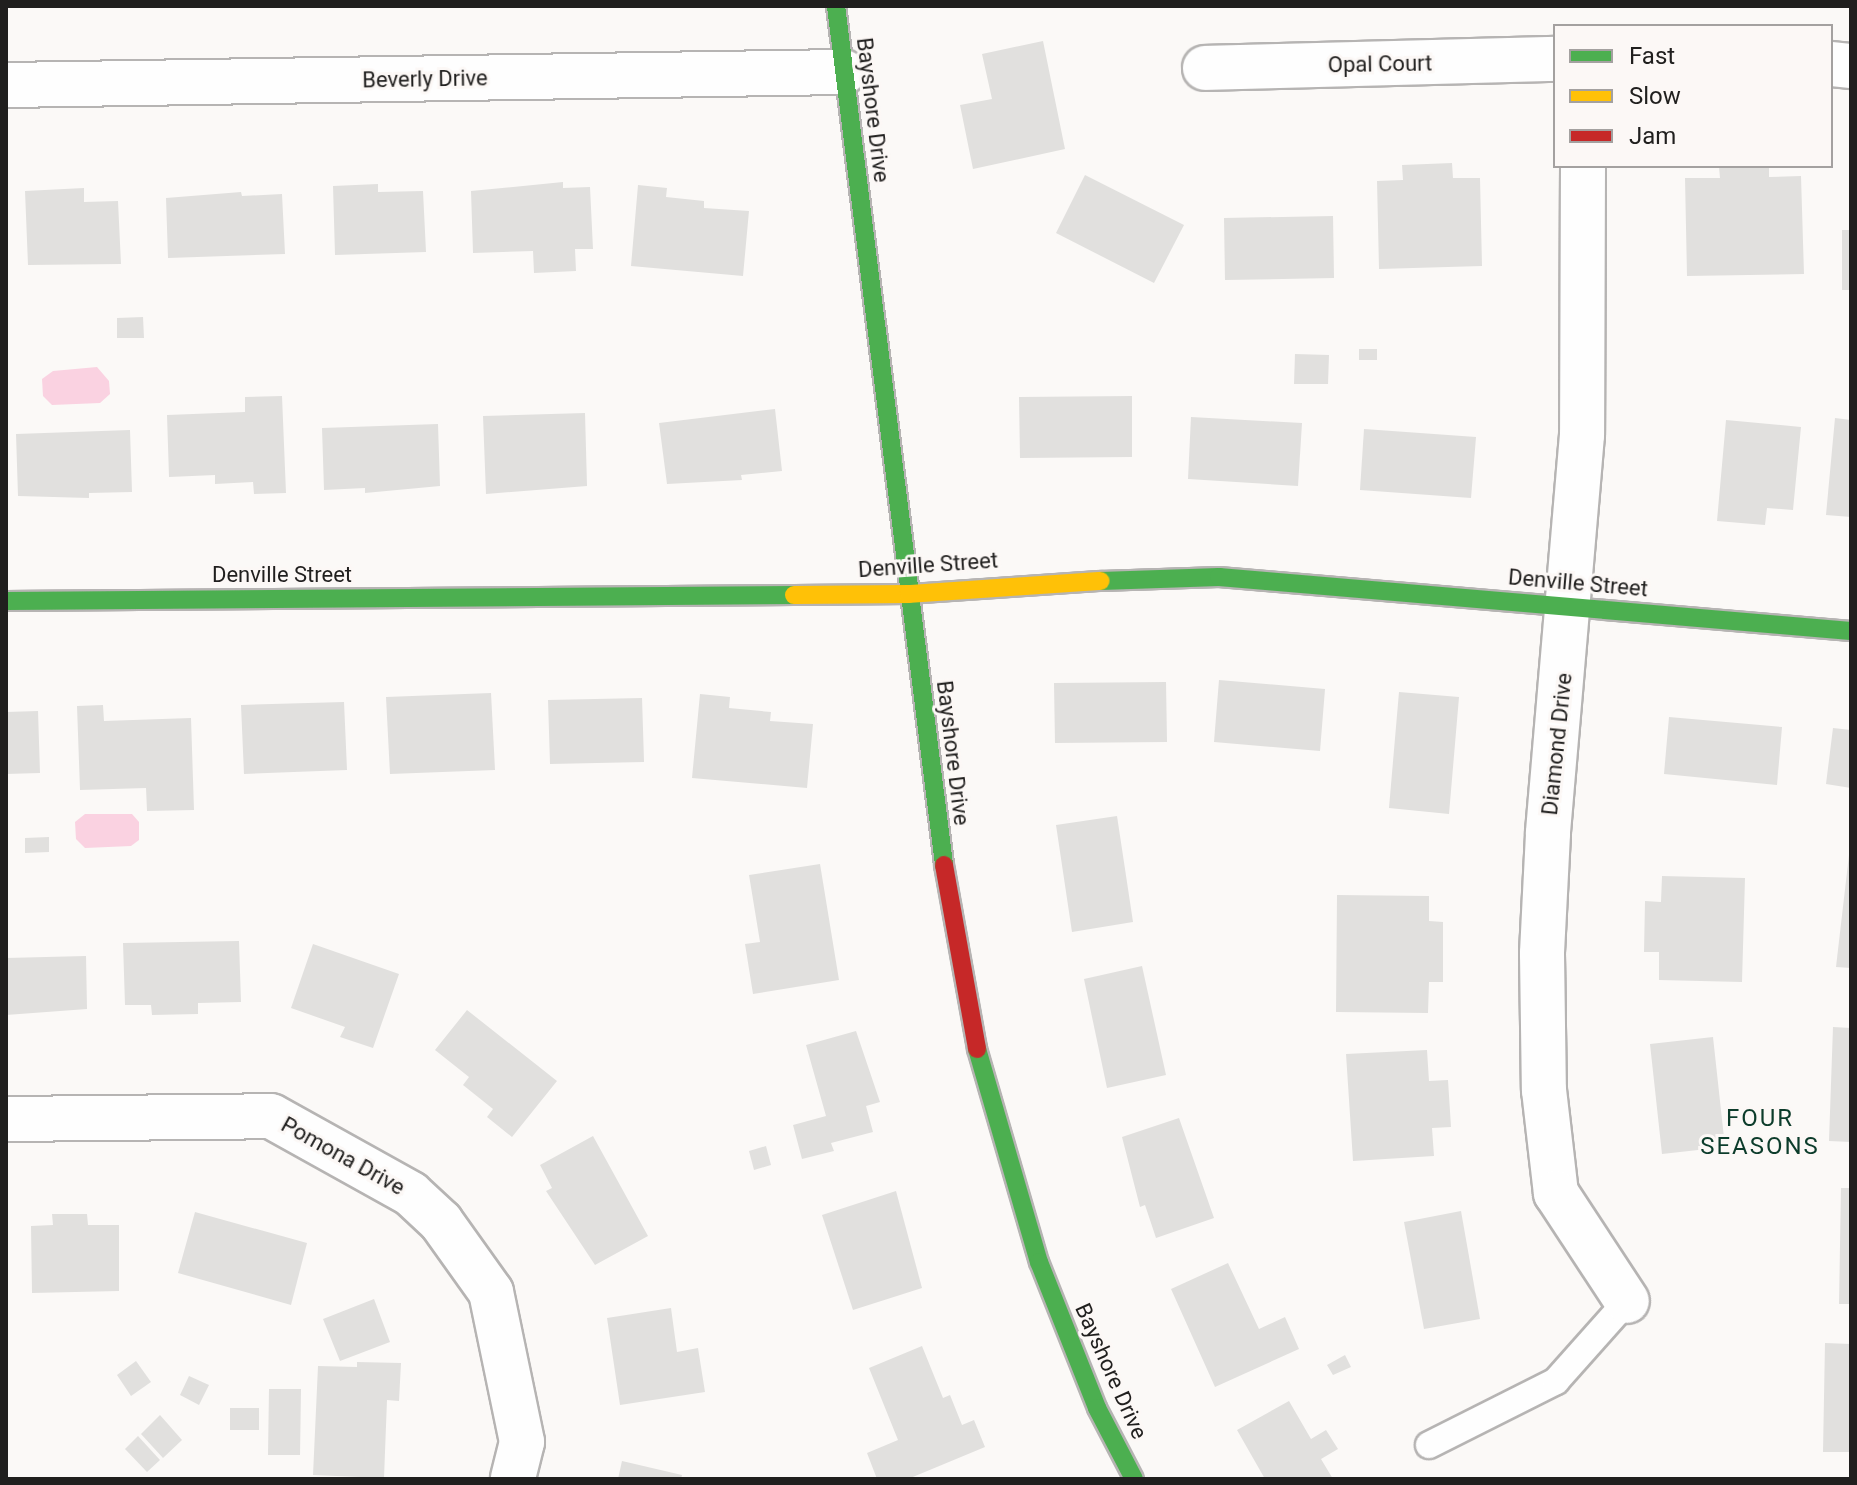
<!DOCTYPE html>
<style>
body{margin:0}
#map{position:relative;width:1857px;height:1485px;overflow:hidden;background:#fbf9f7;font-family:Roboto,sans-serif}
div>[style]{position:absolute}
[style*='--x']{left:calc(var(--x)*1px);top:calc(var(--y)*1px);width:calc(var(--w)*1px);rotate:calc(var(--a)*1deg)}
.water>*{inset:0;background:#fad2e1}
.building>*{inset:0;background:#e1e0de}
.roads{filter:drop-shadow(2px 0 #b6b4b3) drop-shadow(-2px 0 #b6b4b3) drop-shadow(0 2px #b6b4b3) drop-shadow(0 -2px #b6b4b3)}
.lane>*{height:26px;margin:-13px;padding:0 13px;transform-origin:13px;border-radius:13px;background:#fefefe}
.street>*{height:44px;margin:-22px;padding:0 22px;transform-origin:22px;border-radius:22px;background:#fefefe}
.fast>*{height:18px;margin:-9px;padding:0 9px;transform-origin:9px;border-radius:9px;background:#4caf50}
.slow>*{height:18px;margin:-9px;padding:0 9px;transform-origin:9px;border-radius:9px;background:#ffc107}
.jam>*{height:18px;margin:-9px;padding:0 9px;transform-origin:9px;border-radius:9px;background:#c62828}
span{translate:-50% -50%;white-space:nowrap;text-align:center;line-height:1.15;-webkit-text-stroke:6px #fcf8f6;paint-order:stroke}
.street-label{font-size:22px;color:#201f1e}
.neighbourhood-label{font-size:24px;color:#0c3c2b;letter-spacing:2px}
.frame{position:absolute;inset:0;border:8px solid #201f1e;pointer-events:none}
.legend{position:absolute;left:1553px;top:24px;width:280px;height:144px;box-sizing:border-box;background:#fcf8f6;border:2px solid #a4a1a0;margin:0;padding:10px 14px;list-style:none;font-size:24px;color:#201f1e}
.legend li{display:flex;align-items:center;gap:16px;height:40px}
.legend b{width:40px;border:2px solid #a4a1a0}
</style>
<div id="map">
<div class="water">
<div style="clip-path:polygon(97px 367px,109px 381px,110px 394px,100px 403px,52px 405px,43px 396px,42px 379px,53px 371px)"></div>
<div style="clip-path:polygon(85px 814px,132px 814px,139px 822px,139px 840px,131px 846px,85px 848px,76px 839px,75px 822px)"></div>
</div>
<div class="building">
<div style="clip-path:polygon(1043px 41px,1065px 149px,973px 169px,960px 105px,992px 99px,982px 54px)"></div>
<div style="clip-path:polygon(1452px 163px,1453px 178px,1480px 178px,1482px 266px,1379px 269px,1377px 181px,1403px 180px,1402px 165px)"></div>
<div style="clip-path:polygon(1719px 167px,1769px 167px,1769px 177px,1801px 176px,1804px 274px,1687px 276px,1685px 178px,1720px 178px)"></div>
<div style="clip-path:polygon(1085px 175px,1184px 225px,1154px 283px,1056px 233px)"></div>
<div style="clip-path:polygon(563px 182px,563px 188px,590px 187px,593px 249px,575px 249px,576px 271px,534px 273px,533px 251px,473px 253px,471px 191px)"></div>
<div style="clip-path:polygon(378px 184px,378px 192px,423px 191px,426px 252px,335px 255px,333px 186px)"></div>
<div style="clip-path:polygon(638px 185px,667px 188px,666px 197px,704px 201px,704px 208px,749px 211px,743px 276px,631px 266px)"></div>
<div style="clip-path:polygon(84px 188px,84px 202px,118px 201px,121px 264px,28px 265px,25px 191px)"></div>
<div style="clip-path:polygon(241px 192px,242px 196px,282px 194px,285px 254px,168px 258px,166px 198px)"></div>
<div style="clip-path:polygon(1333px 216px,1334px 278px,1225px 280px,1224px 218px)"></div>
<div style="clip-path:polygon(1842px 230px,1851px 230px,1851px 290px,1842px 290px)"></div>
<div style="clip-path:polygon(143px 317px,144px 338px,117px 338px,117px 318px)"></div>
<div style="clip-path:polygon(1359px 349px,1377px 349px,1377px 360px,1359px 360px)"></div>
<div style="clip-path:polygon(1295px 354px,1329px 355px,1328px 384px,1294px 384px)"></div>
<div style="clip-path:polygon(282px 396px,286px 493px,254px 494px,253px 482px,215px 484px,215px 475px,169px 477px,167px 415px,245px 412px,245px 397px)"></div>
<div style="clip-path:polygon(1132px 396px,1132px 457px,1020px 458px,1019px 397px)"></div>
<div style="clip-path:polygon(775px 409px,782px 471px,741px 475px,742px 480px,667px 484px,659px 423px)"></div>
<div style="clip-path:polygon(585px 413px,587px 486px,486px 494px,483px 416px)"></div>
<div style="clip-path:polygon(1191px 417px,1302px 423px,1298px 486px,1188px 479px)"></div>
<div style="clip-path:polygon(1835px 418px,1851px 420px,1851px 517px,1826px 515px)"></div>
<div style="clip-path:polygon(1726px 420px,1801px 427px,1793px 510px,1767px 508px,1765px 525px,1717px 521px)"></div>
<div style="clip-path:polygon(438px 424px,440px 486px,365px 493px,365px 488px,324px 490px,322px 428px)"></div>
<div style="clip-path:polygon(1364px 429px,1476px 437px,1471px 498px,1360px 490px)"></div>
<div style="clip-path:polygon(130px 430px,132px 492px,89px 493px,89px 498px,18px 496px,16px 434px)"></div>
<div style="clip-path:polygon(1219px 680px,1325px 689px,1320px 751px,1214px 742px)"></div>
<div style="clip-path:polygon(1166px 682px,1167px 742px,1055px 743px,1054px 683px)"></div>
<div style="clip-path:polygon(1399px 692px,1459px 697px,1449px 814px,1389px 808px)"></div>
<div style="clip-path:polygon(491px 693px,495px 770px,390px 774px,386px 697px)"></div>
<div style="clip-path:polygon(700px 694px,730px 697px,729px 708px,771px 712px,770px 721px,813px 724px,807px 788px,692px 778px)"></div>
<div style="clip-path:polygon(642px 698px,644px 762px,550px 764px,548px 700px)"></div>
<div style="clip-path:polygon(344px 702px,347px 770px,244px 774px,241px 705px)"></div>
<div style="clip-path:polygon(103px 705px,104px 721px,191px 718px,194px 810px,147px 811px,146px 788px,80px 790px,77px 706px)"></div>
<div style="clip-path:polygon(38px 711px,40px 773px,6px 774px,6px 712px)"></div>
<div style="clip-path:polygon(1669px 717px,1782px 727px,1777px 785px,1664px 774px)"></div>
<div style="clip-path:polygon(1833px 728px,1851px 730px,1851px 788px,1826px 784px)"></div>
<div style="clip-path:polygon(1117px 816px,1133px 922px,1072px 932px,1056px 825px)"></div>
<div style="clip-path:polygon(49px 837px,49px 852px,25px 853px,25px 838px)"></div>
<div style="clip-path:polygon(1849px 855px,1851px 855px,1851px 968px,1836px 967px)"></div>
<div style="clip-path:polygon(820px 864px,839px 980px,753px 994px,745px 944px,760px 942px,749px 875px)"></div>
<div style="clip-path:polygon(1662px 876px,1745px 878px,1742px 982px,1659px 980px,1659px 952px,1644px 952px,1645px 901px,1661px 902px)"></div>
<div style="clip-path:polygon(1337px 895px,1429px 896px,1429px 921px,1443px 922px,1443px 982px,1429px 982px,1428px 1013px,1336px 1012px)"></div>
<div style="clip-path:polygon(239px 941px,241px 1002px,198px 1003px,198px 1014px,152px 1015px,151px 1005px,125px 1005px,123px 943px)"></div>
<div style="clip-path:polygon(313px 944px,399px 974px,373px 1048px,340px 1037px,345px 1027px,291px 1008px)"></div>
<div style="clip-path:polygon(86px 956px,87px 1009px,6px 1015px,6px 958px)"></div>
<div style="clip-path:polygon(1142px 966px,1166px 1075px,1107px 1088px,1084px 979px)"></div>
<div style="clip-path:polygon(467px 1010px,557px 1081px,512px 1137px,487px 1117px,493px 1109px,463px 1085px,469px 1077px,435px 1050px)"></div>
<div style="clip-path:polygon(1833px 1027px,1851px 1028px,1851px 1142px,1829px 1141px)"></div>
<div style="clip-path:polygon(856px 1031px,880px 1102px,866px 1106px,873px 1132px,831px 1143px,834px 1151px,802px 1159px,793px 1125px,826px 1116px,806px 1045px)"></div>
<div style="clip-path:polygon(1713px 1037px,1725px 1147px,1662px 1154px,1650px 1044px)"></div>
<div style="clip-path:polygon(1427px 1050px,1429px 1081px,1448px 1080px,1451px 1127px,1432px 1128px,1434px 1156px,1353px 1161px,1346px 1054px)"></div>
<div style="clip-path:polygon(1179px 1118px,1214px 1218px,1156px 1238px,1145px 1205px,1140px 1207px,1122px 1137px)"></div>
<div style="clip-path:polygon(593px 1136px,648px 1236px,595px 1265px,546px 1191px,552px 1188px,540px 1165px)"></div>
<div style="clip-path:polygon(766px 1146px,771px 1165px,754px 1170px,749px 1151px)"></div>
<div style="clip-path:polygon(1841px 1188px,1851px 1188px,1851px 1304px,1839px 1304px)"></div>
<div style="clip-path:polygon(896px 1191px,922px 1288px,853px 1310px,822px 1215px)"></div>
<div style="clip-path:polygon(1461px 1211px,1480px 1319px,1424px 1329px,1404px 1222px)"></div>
<div style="clip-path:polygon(195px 1212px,307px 1243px,291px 1305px,178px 1273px)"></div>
<div style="clip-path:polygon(52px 1214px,87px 1214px,88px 1225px,119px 1225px,119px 1291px,32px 1293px,31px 1226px,53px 1225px)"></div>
<div style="clip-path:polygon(1228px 1263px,1259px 1329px,1285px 1317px,1299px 1349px,1215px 1387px,1171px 1289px)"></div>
<div style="clip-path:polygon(374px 1299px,390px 1342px,340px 1361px,323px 1319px)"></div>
<div style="clip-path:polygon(671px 1308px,677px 1352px,698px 1348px,705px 1392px,620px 1405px,607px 1318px)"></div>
<div style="clip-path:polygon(1825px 1343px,1851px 1344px,1851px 1452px,1823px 1452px)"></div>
<div style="clip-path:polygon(922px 1346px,943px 1398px,950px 1395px,962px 1425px,974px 1420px,985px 1447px,908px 1479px,877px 1479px,867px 1453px,898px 1440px,869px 1368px)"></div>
<div style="clip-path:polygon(1345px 1355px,1351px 1367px,1333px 1375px,1327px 1365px)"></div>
<div style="clip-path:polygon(136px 1361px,151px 1382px,131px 1396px,117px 1375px)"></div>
<div style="clip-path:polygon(357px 1362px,401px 1363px,399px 1401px,387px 1400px,384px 1478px,313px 1475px,318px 1366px,357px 1367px)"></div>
<div style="clip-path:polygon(189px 1376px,209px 1385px,199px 1405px,180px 1395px)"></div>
<div style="clip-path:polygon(269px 1389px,301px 1389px,300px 1455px,268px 1455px)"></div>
<div style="clip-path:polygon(1289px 1401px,1311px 1439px,1326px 1430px,1338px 1449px,1321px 1459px,1333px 1479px,1265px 1479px,1237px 1430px)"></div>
<div style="clip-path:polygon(230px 1408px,259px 1408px,259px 1430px,230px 1430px)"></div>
<div style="clip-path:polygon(160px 1415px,182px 1440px,163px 1458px,141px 1434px)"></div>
<div style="clip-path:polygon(138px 1436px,160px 1460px,147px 1472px,125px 1449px)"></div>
<div style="clip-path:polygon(622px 1461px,682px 1475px,681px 1479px,618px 1479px)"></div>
</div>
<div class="roads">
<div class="lane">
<div style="--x:1429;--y:1445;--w:142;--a:-26.7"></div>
<div style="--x:1556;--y:1381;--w:107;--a:-48.4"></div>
</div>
<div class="street">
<div style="--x:1831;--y:64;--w:20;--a:6"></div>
<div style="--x:1205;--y:68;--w:350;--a:-1.5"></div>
<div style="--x:6;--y:85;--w:838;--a:-0.89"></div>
<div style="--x:1583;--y:166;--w:269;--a:90.2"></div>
<div style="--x:1582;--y:435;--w:400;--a:94.9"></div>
<div style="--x:1548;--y:834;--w:120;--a:92.9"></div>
<div style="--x:1542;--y:954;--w:136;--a:89.2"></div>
<div style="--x:1544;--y:1090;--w:104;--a:83.4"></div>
<div style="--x:1556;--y:1193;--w:129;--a:56.7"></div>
<div style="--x:6;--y:1119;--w:265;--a:-0.6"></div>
<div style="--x:271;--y:1116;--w:160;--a:29.1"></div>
<div style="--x:411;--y:1194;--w:41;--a:43"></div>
<div style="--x:441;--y:1222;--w:86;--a:54.5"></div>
<div style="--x:491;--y:1292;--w:153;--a:78.3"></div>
<div style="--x:522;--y:1442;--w:38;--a:104"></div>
</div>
<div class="fast">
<div style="--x:836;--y:6;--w:866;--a:82.83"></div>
<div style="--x:1101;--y:581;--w:118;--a:-1.9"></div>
<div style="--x:1219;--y:577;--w:634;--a:4.88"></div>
<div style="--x:6;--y:601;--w:788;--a:-0.44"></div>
<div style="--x:977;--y:1049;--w:222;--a:73.8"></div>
<div style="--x:1039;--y:1262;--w:157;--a:68.3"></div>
<div style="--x:1097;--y:1408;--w:80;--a:62.5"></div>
</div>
<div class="slow">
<div style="--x:794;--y:595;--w:115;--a:-0.5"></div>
<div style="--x:909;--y:594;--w:192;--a:-3.9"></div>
</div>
<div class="jam">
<div style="--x:944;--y:865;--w:187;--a:79.8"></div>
</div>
</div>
<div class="street-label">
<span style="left:1380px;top:64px;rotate:-1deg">Opal Court</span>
<span style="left:425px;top:79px;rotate:-1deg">Beverly Drive</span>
<span style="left:873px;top:110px;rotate:83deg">Bayshore Drive</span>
<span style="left:928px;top:565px;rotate:-4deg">Denville Street</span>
<span style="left:282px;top:575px">Denville Street</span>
<span style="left:1578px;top:583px;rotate:5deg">Denville Street</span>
<span style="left:1557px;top:744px;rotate:-84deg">Diamond Drive</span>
<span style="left:953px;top:753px;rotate:83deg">Bayshore Drive</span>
<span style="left:343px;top:1156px;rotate:29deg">Pomona Drive</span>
<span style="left:1111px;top:1371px;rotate:66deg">Bayshore Drive</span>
</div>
<div class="neighbourhood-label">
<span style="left:1760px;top:1133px">FOUR<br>SEASONS</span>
</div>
<div class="frame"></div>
<ul class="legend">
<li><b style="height:10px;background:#4caf50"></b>Fast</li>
<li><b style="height:10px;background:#ffc107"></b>Slow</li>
<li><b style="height:10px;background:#c62828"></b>Jam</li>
</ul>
</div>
